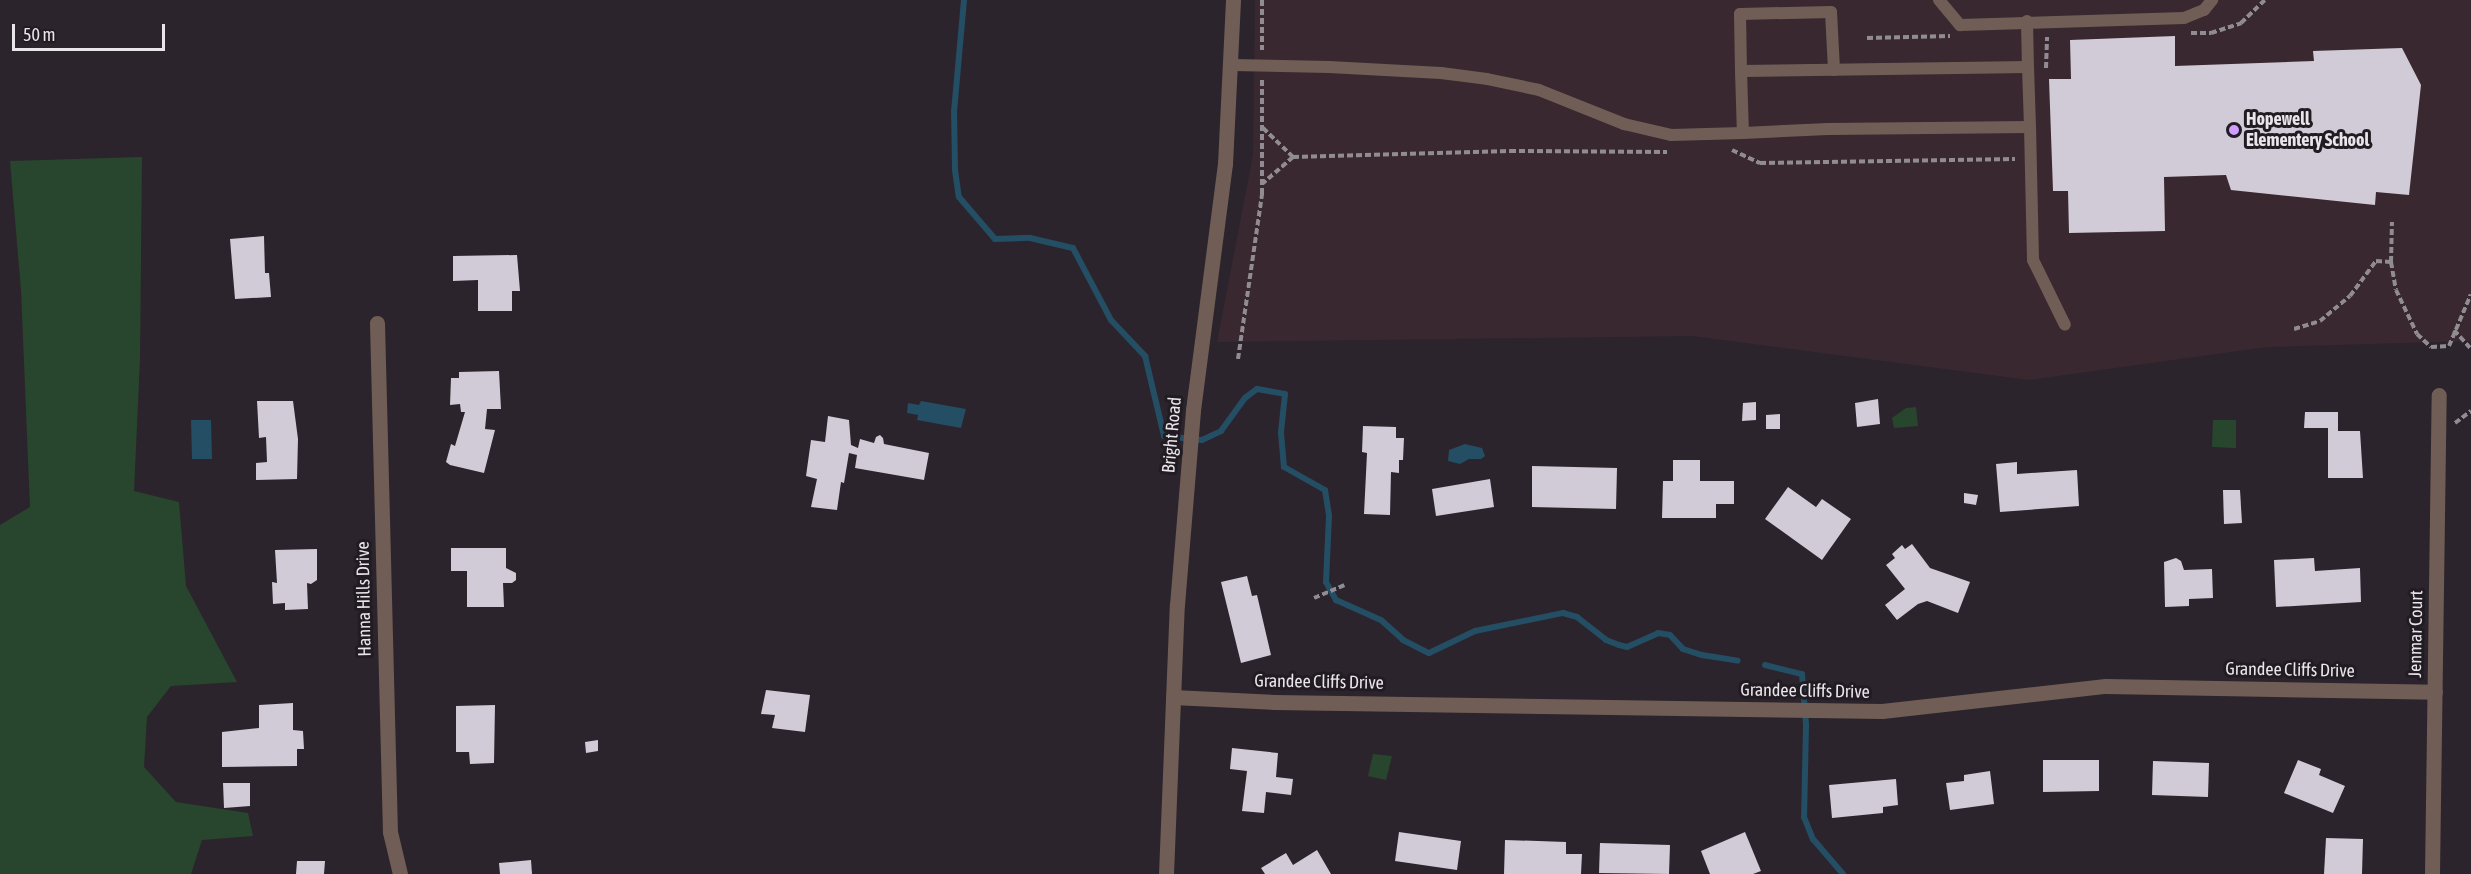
<!DOCTYPE html>
<style>
body{margin:0}
#map{position:relative;width:2471px;height:874px;overflow:hidden;background:#2b242c;font-family:"Asap Condensed",sans-serif}
div>[style]{position:absolute}
[style*='--x']{left:calc(var(--x)*1px);top:calc(var(--y)*1px);width:calc(var(--w)*1px);rotate:calc(var(--a)*1deg)}
.education>*{inset:0;background:#3a2830}
.green>*{inset:0;background:#28462d}
.water>*{inset:0;background:#244e64}
.stream>*{height:6px;margin:-3px;padding:0 3px;transform-origin:3px;border-radius:3px;background:#244e64}
.building>*{inset:0;background:#d0cbd6}
.path>*{height:4px;margin-top:-2px;transform-origin:0;background:repeating-linear-gradient(90deg,#918c92 0 6px,transparent 0 9px)}
.service>*{height:12px;margin:-6px;padding:0 6px;transform-origin:6px;border-radius:6px;background:#705e56}
.minor>*{height:15px;margin:-7.5px;padding:0 7.5px;transform-origin:7.5px;border-radius:7.5px;background:#705e56}
.dots>*{width:16px;height:16px;translate:-50% -50%;box-sizing:border-box;border:3px solid #211b22;border-radius:50%}
span{translate:-50% -50%;white-space:nowrap;text-align:center;line-height:1.15;-webkit-text-stroke:6px #211b22;paint-order:stroke}
.poi-label{font-size:18px;color:#e9e5ea;font-weight:700}
.left{translate:0 -50%;text-align:left}
.street-label{font-size:18px;color:#e9e5ea}
.scale{position:absolute;left:12px;top:24px;width:153px;height:27px;box-sizing:border-box;border:3px solid #e9e5ea;border-top:0;padding-left:8px;font-size:18px;line-height:21px;white-space:nowrap;color:#e9e5ea;-webkit-text-stroke:4px #211b22;paint-order:stroke}
</style>
<div id="map">
<div class="education">
<div style="clip-path:polygon(1255px 0,2471px 0,2471px 341px,2267px 347px,2029px 380px,1693px 336px,1217px 342px,1253px 155px)"></div>
</div>
<div class="green">
<div style="clip-path:polygon(142px 157px,140px 360px,134px 491px,179px 502px,186px 586px,237px 682px,171px 686px,147px 717px,144px 767px,176px 802px,248px 813px,253px 836px,202px 840px,191px 874px,0 874px,0 525px,30px 507px,21px 290px,10px 161px)"></div>
<div style="clip-path:polygon(1916px 407px,1918px 426px,1894px 428px,1892px 418px,1906px 408px)"></div>
<div style="clip-path:polygon(2213px 420px,2236px 420px,2236px 448px,2212px 447px)"></div>
<div style="clip-path:polygon(1373px 754px,1392px 756px,1386px 780px,1368px 776px)"></div>
</div>
<div class="water">
<div style="clip-path:polygon(921px 401px,966px 409px,961px 428px,917px 420px,918px 415px,907px 413px,908px 403px,919px 405px)"></div>
<div style="clip-path:polygon(191px 420px,211px 420px,212px 459px,192px 459px)"></div>
<div style="clip-path:polygon(1465px 444px,1482px 448px,1485px 456px,1481px 459px,1469px 459px,1460px 464px,1448px 461px,1449px 450px)"></div>
</div>
<div class="stream">
<div style="--x:964;--y:0;--w:111;--a:95.1"></div>
<div style="--x:954;--y:111;--w:59;--a:89"></div>
<div style="--x:955;--y:170;--w:27;--a:82"></div>
<div style="--x:959;--y:197;--w:55;--a:49.4"></div>
<div style="--x:995;--y:239;--w:35;--a:-2"></div>
<div style="--x:1030;--y:238;--w:44;--a:13.1"></div>
<div style="--x:1073;--y:248;--w:81;--a:62.2"></div>
<div style="--x:1111;--y:320;--w:50;--a:46.6"></div>
<div style="--x:1145;--y:356;--w:82;--a:76.6"></div>
<div style="--x:1164;--y:436;--w:38;--a:6"></div>
<div style="--x:1202;--y:440;--w:21;--a:-25"></div>
<div style="--x:1221;--y:431;--w:41;--a:-54"></div>
<div style="--x:1245;--y:398;--w:15;--a:-37"></div>
<div style="--x:1257;--y:389;--w:28;--a:10"></div>
<div style="--x:1285;--y:394;--w:39;--a:96"></div>
<div style="--x:1281;--y:433;--w:34;--a:85"></div>
<div style="--x:1284;--y:467;--w:47;--a:29.3"></div>
<div style="--x:1325;--y:490;--w:26;--a:81"></div>
<div style="--x:1329;--y:516;--w:66;--a:92.6"></div>
<div style="--x:1326;--y:582;--w:21;--a:61"></div>
<div style="--x:1336;--y:600;--w:49;--a:24"></div>
<div style="--x:1381;--y:620;--w:30;--a:42"></div>
<div style="--x:1403;--y:640;--w:29;--a:27"></div>
<div style="--x:1429;--y:653;--w:51;--a:-25.6"></div>
<div style="--x:1475;--y:631;--w:90;--a:-11.6"></div>
<div style="--x:1563;--y:613;--w:15;--a:16"></div>
<div style="--x:1577;--y:617;--w:37;--a:38"></div>
<div style="--x:1606;--y:640;--w:14;--a:21"></div>
<div style="--x:1619;--y:645;--w:8;--a:14"></div>
<div style="--x:1627;--y:647;--w:34;--a:-24"></div>
<div style="--x:1658;--y:633;--w:12;--a:9"></div>
<div style="--x:1670;--y:635;--w:19;--a:47"></div>
<div style="--x:1683;--y:649;--w:20;--a:18"></div>
<div style="--x:1702;--y:655;--w:36;--a:9"></div>
<div style="--x:1765;--y:665;--w:38;--a:14"></div>
<div style="--x:1802;--y:674;--w:51;--a:85.5"></div>
<div style="--x:1806;--y:725;--w:92;--a:91.2"></div>
<div style="--x:1804;--y:817;--w:24;--a:68"></div>
<div style="--x:1813;--y:839;--w:46;--a:49.4"></div>
</div>
<div class="building">
<div style="clip-path:polygon(2175px 36px,2175px 66px,2314px 61px,2313px 51px,2402px 48px,2421px 85px,2409px 195px,2376px 192px,2375px 205px,2231px 190px,2226px 175px,2164px 177px,2165px 231px,2069px 233px,2068px 191px,2053px 191px,2049px 79px,2071px 79px,2070px 40px)"></div>
<div style="clip-path:polygon(264px 236px,265px 273px,269px 273px,271px 297px,235px 299px,230px 239px)"></div>
<div style="clip-path:polygon(517px 255px,520px 291px,512px 291px,512px 311px,478px 311px,478px 280px,453px 281px,453px 256px)"></div>
<div style="clip-path:polygon(499px 371px,501px 409px,487px 409px,485px 429px,495px 430px,484px 473px,450px 465px,446px 462px,451px 444px,455px 446px,465px 412px,461px 412px,460px 404px,450px 405px,451px 378px,459px 378px,459px 372px)"></div>
<div style="clip-path:polygon(1878px 399px,1880px 424px,1857px 427px,1855px 403px)"></div>
<div style="clip-path:polygon(257px 401px,293px 401px,298px 439px,297px 479px,256px 480px,256px 463px,267px 462px,266px 437px,259px 438px)"></div>
<div style="clip-path:polygon(1756px 402px,1756px 420px,1742px 421px,1743px 403px)"></div>
<div style="clip-path:polygon(2305px 412px,2338px 412px,2338px 431px,2360px 431px,2363px 478px,2328px 478px,2328px 428px,2304px 428px)"></div>
<div style="clip-path:polygon(1780px 414px,1780px 429px,1766px 429px,1766px 415px)"></div>
<div style="clip-path:polygon(828px 416px,849px 420px,851px 445px,858px 448px,860px 439px,874px 443px,876px 437px,880px 435px,883px 438px,884px 444px,929px 453px,924px 480px,855px 468px,857px 455px,849px 453px,844px 483px,841px 482px,837px 510px,811px 507px,817px 479px,806px 476px,811px 440px,825px 442px)"></div>
<div style="clip-path:polygon(1363px 426px,1396px 427px,1396px 438px,1404px 438px,1403px 460px,1399px 460px,1399px 473px,1391px 472px,1390px 515px,1364px 514px,1367px 453px,1362px 452px)"></div>
<div style="clip-path:polygon(1673px 460px,1700px 460px,1700px 481px,1734px 481px,1734px 504px,1716px 504px,1716px 518px,1662px 518px,1663px 481px,1673px 481px)"></div>
<div style="clip-path:polygon(2017px 462px,2017px 474px,2077px 470px,2079px 506px,2000px 512px,1996px 464px)"></div>
<div style="clip-path:polygon(1532px 466px,1617px 468px,1616px 509px,1532px 507px)"></div>
<div style="clip-path:polygon(1490px 479px,1494px 507px,1436px 516px,1432px 489px)"></div>
<div style="clip-path:polygon(1788px 487px,1816px 507px,1822px 499px,1851px 519px,1822px 560px,1765px 519px)"></div>
<div style="clip-path:polygon(2223px 490px,2240px 490px,2242px 523px,2224px 524px)"></div>
<div style="clip-path:polygon(1964px 493px,1978px 495px,1976px 505px,1964px 503px)"></div>
<div style="clip-path:polygon(1912px 544px,1930px 568px,1970px 582px,1958px 613px,1927px 601px,1918px 604px,1897px 620px,1885px 605px,1905px 589px,1886px 565px,1895px 558px,1892px 554px,1902px 545px,1905px 549px)"></div>
<div style="clip-path:polygon(451px 548px,506px 548px,506px 568px,516px 573px,516px 580px,512px 583px,503px 583px,504px 607px,467px 607px,467px 571px,451px 571px)"></div>
<div style="clip-path:polygon(317px 549px,317px 580px,311px 584px,307px 583px,308px 609px,285px 610px,285px 603px,273px 604px,272px 582px,277px 583px,275px 550px)"></div>
<div style="clip-path:polygon(2176px 558px,2181px 561px,2184px 570px,2212px 569px,2213px 598px,2189px 599px,2189px 606px,2165px 607px,2164px 562px)"></div>
<div style="clip-path:polygon(2314px 558px,2315px 571px,2360px 568px,2361px 602px,2276px 607px,2274px 560px)"></div>
<div style="clip-path:polygon(1247px 576px,1252px 596px,1257px 595px,1271px 655px,1241px 663px,1221px 582px)"></div>
<div style="clip-path:polygon(766px 690px,810px 695px,805px 732px,772px 728px,775px 715px,761px 714px)"></div>
<div style="clip-path:polygon(293px 703px,293px 730px,303px 731px,304px 749px,297px 749px,297px 766px,222px 767px,222px 732px,259px 728px,259px 705px)"></div>
<div style="clip-path:polygon(495px 705px,494px 763px,470px 764px,469px 752px,456px 752px,456px 706px)"></div>
<div style="clip-path:polygon(598px 740px,598px 751px,586px 753px,585px 742px)"></div>
<div style="clip-path:polygon(1232px 748px,1278px 753px,1276px 777px,1293px 779px,1291px 795px,1266px 792px,1264px 813px,1242px 811px,1247px 771px,1230px 769px)"></div>
<div style="clip-path:polygon(2043px 760px,2099px 760px,2099px 791px,2043px 792px)"></div>
<div style="clip-path:polygon(2298px 760px,2321px 769px,2319px 775px,2345px 786px,2333px 813px,2284px 793px)"></div>
<div style="clip-path:polygon(2153px 761px,2209px 763px,2208px 797px,2152px 795px)"></div>
<div style="clip-path:polygon(1990px 771px,1994px 804px,1950px 810px,1946px 783px,1964px 781px,1964px 775px)"></div>
<div style="clip-path:polygon(1896px 779px,1898px 805px,1883px 807px,1883px 813px,1832px 818px,1829px 785px)"></div>
<div style="clip-path:polygon(223px 783px,250px 783px,250px 806px,224px 808px)"></div>
<div style="clip-path:polygon(1399px 832px,1461px 841px,1457px 870px,1395px 861px)"></div>
<div style="clip-path:polygon(1745px 832px,1761px 871px,1753px 874px,1710px 874px,1701px 851px)"></div>
<div style="clip-path:polygon(2326px 838px,2363px 839px,2362px 874px,2324px 874px)"></div>
<div style="clip-path:polygon(1505px 840px,1566px 842px,1566px 854px,1582px 854px,1581px 874px,1504px 874px)"></div>
<div style="clip-path:polygon(1600px 843px,1670px 845px,1669px 874px,1599px 873px)"></div>
<div style="clip-path:polygon(1317px 850px,1331px 874px,1265px 874px,1261px 868px,1286px 853px,1293px 865px)"></div>
<div style="clip-path:polygon(531px 860px,532px 874px,500px 874px,499px 863px)"></div>
<div style="clip-path:polygon(297px 861px,325px 861px,324px 874px,296px 874px)"></div>
</div>
<div class="path">
<div style="--x:1262;--y:0;--w:50;--a:90"></div>
<div style="--x:2191;--y:33;--w:20;--a:0"></div>
<div style="--x:2211;--y:33;--w:32;--a:-18"></div>
<div style="--x:2241;--y:23;--w:33;--a:-44"></div>
<div style="--x:1867;--y:38;--w:83;--a:-1.4"></div>
<div style="--x:2046;--y:68;--w:31;--a:-88"></div>
<div style="--x:1263;--y:128;--w:42;--a:44"></div>
<div style="--x:1293;--y:157;--w:40;--a:139"></div>
<div style="--x:1732;--y:150;--w:31;--a:25"></div>
<div style="--x:1760;--y:163;--w:255;--a:-0.9"></div>
<div style="--x:1293;--y:157;--w:217;--a:-1.6"></div>
<div style="--x:1510;--y:151;--w:157;--a:0.4"></div>
<div style="--x:2391;--y:262;--w:40;--a:-88.6"></div>
<div style="--x:2294;--y:329;--w:27;--a:-17"></div>
<div style="--x:2320;--y:321;--w:39;--a:-40"></div>
<div style="--x:2350;--y:296;--w:44;--a:-53.4"></div>
<div style="--x:2376;--y:261;--w:15;--a:4"></div>
<div style="--x:2391;--y:262;--w:28;--a:80"></div>
<div style="--x:2396;--y:290;--w:49;--a:64.5"></div>
<div style="--x:2417;--y:334;--w:19;--a:43"></div>
<div style="--x:2431;--y:347;--w:18;--a:-3"></div>
<div style="--x:2449;--y:346;--w:56;--a:-67.1"></div>
<div style="--x:2454;--y:330;--w:25;--a:48"></div>
<div style="--x:1238;--y:359;--w:167;--a:-81.7"></div>
<div style="--x:1262;--y:194;--w:115;--a:-90"></div>
<div style="--x:2455;--y:423;--w:20;--a:-37"></div>
<div style="--x:1314;--y:598;--w:33;--a:-23"></div>
</div>
<div class="service">
<div style="--x:1939;--y:0;--w:33;--a:50"></div>
<div style="--x:1960;--y:25;--w:224;--a:-1.8"></div>
<div style="--x:2184;--y:18;--w:22;--a:-22"></div>
<div style="--x:2204;--y:10;--w:13;--a:-51"></div>
<div style="--x:2027;--y:21;--w:46;--a:88.8"></div>
<div style="--x:1232;--y:65;--w:97;--a:1.2"></div>
<div style="--x:1329;--y:67;--w:112;--a:3.1"></div>
<div style="--x:1441;--y:73;--w:46;--a:7.4"></div>
<div style="--x:1487;--y:79;--w:53;--a:11.9"></div>
<div style="--x:1539;--y:90;--w:92;--a:21.8"></div>
<div style="--x:1624;--y:124;--w:48;--a:13.2"></div>
<div style="--x:1671;--y:135;--w:72;--a:-1.6"></div>
<div style="--x:1743;--y:133;--w:85;--a:-2.7"></div>
<div style="--x:1828;--y:129;--w:202;--a:-0.6"></div>
<div style="--x:2030;--y:127;--w:60;--a:-91.9"></div>
<div style="--x:2028;--y:67;--w:287;--a:179.2"></div>
<div style="--x:1741;--y:71;--w:62;--a:88.2"></div>
<div style="--x:1741;--y:71;--w:57;--a:-91"></div>
<div style="--x:1740;--y:14;--w:91;--a:-1.3"></div>
<div style="--x:1831;--y:12;--w:58;--a:87"></div>
<div style="--x:2030;--y:127;--w:133;--a:88.7"></div>
<div style="--x:2033;--y:260;--w:72;--a:63.8"></div>
</div>
<div class="minor">
<div style="--x:377;--y:323;--w:509;--a:88.54"></div>
<div style="--x:390;--y:832;--w:43;--a:76.6"></div>
<div style="--x:1173;--y:697;--w:101;--a:2.8"></div>
<div style="--x:1274;--y:702;--w:608;--a:0.85"></div>
<div style="--x:1882;--y:711;--w:225;--a:-6.4"></div>
<div style="--x:2106;--y:686;--w:329;--a:1"></div>
<div style="--x:1166;--y:874;--w:269;--a:-87.7"></div>
<div style="--x:1177;--y:605;--w:196;--a:-85.3"></div>
<div style="--x:1193;--y:410;--w:248;--a:-82.6"></div>
<div style="--x:1225;--y:164;--w:164;--a:-87.2"></div>
<div style="--x:2432;--y:874;--w:479;--a:-89.2"></div>
</div>
<div class="dots">
<div style="left:2234px;top:130px;background:#d09dff"></div>
</div>
<div class="poi-label">
<span class="left" style="left:2246px;top:130px">Hopewell<br>Elementery School</span>
</div>
<div class="street-label">
<span style="left:1172px;top:435px;rotate:-85deg">Bright Road</span>
<span style="left:364px;top:599px;rotate:-91deg">Hanna Hills Drive</span>
<span style="left:2416px;top:634px;rotate:-89deg">Jenmar Court</span>
<span style="left:2290px;top:670px;rotate:1deg">Grandee Cliffs Drive</span>
<span style="left:1319px;top:682px;rotate:1deg">Grandee Cliffs Drive</span>
<span style="left:1805px;top:691px;rotate:1deg">Grandee Cliffs Drive</span>
</div>
<div class="scale">50 m</div>
</div>
